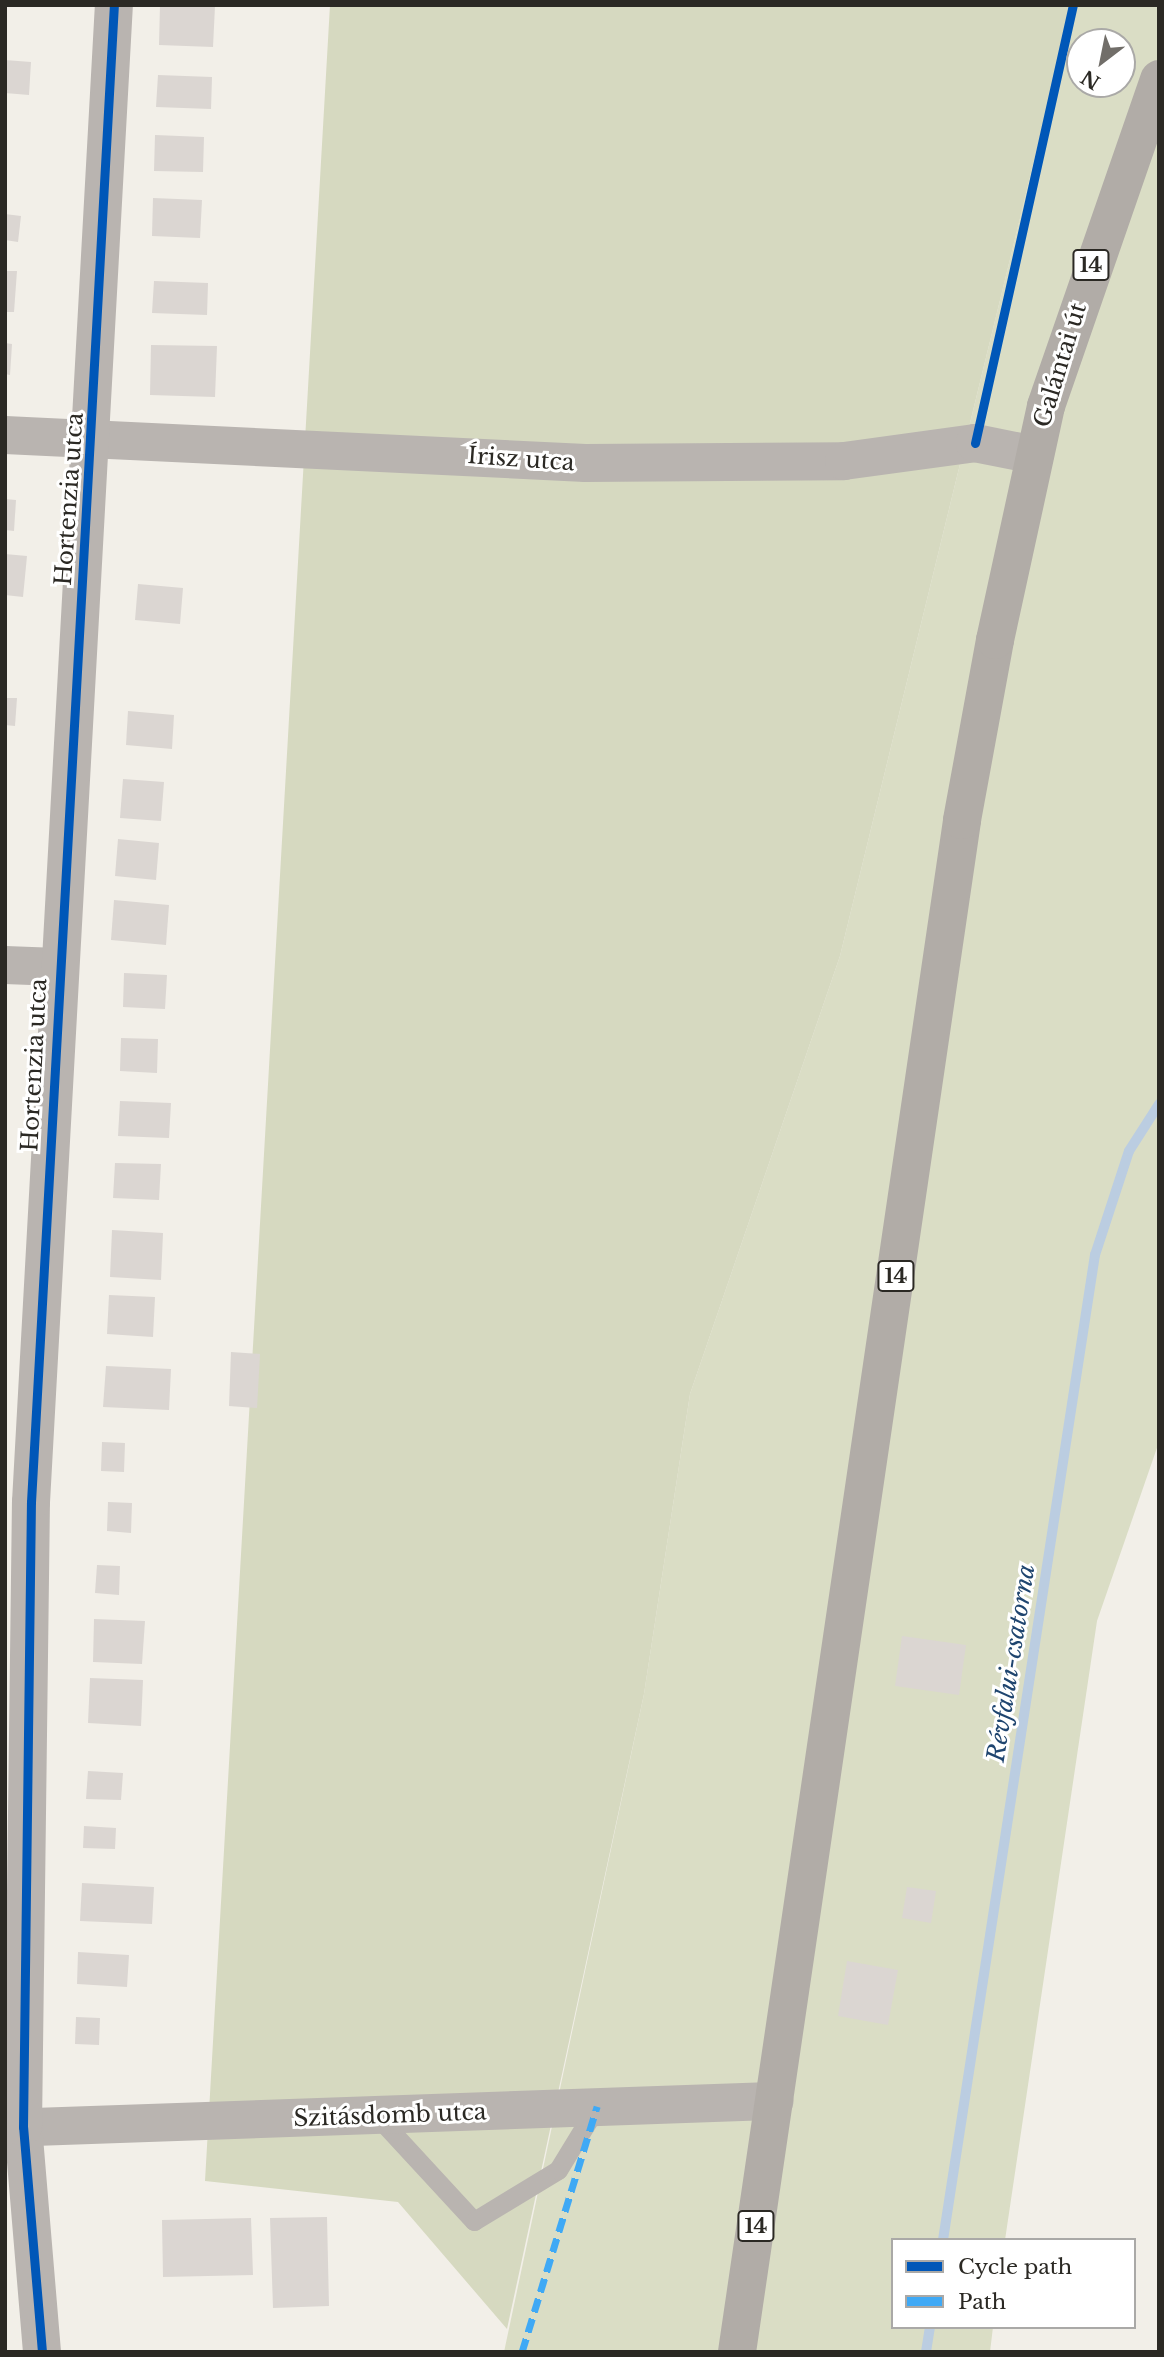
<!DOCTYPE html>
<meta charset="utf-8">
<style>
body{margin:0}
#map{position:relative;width:1164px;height:2357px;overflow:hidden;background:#f2efe8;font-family:"Libre Baskerville",serif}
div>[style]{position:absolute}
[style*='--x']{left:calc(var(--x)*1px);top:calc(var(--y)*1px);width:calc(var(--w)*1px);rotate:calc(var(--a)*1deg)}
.green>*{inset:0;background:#daddc5}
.forest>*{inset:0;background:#d6d9c0}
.stream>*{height:10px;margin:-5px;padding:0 5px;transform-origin:5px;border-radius:5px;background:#bbcde1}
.building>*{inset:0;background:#dbd6d2}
.service>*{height:19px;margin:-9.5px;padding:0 9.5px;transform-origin:9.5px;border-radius:9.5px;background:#b9b4b0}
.minor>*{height:38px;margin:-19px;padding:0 19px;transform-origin:19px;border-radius:19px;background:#b9b4b0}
.primary>*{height:38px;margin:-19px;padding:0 19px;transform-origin:19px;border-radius:19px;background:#b1aca7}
.quiet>*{height:7px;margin-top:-3.5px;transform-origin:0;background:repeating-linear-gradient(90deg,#3fa9f5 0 14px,transparent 0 21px)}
.cycleway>*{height:9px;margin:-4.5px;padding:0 4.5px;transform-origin:4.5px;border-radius:4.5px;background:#0057b8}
span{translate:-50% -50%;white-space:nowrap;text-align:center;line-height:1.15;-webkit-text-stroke:6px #fff;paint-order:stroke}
.shield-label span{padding:2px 5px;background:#fff;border:2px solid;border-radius:5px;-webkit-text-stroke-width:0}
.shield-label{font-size:21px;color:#2b2924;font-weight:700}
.street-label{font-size:23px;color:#2b2924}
.water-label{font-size:24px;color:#1f456f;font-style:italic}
.frame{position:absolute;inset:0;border:7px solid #2b2924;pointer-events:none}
.legend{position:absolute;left:891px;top:2238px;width:245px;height:91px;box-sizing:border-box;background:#fff;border:2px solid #aaa9a7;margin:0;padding:9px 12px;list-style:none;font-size:21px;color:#2b2924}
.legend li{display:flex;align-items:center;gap:14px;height:35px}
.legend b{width:35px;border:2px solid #aaa9a7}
.north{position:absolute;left:1066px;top:28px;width:70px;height:70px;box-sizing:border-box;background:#fff;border:2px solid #aaa9a7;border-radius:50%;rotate:212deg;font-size:19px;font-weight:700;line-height:28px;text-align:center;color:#2b2924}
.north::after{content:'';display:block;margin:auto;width:24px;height:32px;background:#716e69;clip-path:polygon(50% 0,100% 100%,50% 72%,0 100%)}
</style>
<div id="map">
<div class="green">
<div style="clip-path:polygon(evenodd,1072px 5px,1159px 5px,1159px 1442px,1097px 1621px,1005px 2240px,893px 2240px,893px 2327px,993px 2327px,990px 2352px,504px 2352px,644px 1694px,690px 1394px,840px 956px,1072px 5px,1080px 42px,1122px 42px,1122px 84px,1080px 84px,1080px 42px)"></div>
</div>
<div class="forest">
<div style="clip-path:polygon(330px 5px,1072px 5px,840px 956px,690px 1394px,644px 1694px,507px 2329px,398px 2202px,205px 2181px)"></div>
</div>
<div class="stream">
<div style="--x:943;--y:2240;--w:997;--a:-81.23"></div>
<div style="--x:1095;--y:1255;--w:109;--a:-71.9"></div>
<div style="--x:1129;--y:1151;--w:56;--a:-57.4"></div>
<div style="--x:926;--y:2352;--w:25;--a:-81"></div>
</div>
<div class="building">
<div style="clip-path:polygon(160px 5px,215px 6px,213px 47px,159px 45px)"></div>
<div style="clip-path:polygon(5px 60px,31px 62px,29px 95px,5px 93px)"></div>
<div style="clip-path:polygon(158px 75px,212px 77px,211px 109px,156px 107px)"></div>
<div style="clip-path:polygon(155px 135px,204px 137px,203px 172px,154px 171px)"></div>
<div style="clip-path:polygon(153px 198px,202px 200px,200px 238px,152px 236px)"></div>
<div style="clip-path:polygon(5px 214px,21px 216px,18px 242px,5px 240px)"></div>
<div style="clip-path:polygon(5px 271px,17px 271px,14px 312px,5px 312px)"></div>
<div style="clip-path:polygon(154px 281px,208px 283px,207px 315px,152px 313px)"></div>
<div style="clip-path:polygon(5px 343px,12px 344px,10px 375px,5px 374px)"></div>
<div style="clip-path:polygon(151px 345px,217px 346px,215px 397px,150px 395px)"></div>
<div style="clip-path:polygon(5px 499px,16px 500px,14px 531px,5px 530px)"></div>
<div style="clip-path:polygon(5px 554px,27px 556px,23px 597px,5px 595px)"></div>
<div style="clip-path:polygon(138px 584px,183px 588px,180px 624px,135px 620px)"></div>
<div style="clip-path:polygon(5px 698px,17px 698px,15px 726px,5px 725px)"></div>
<div style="clip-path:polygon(128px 711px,174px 715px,172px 749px,126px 745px)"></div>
<div style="clip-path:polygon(123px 779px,164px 782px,161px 821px,120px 818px)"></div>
<div style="clip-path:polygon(118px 839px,159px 843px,156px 880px,115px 876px)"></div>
<div style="clip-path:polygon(114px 900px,169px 905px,166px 945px,111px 940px)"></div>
<div style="clip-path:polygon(124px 973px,167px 975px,165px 1009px,123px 1007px)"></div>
<div style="clip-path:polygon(121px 1038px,158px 1039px,157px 1073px,120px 1071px)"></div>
<div style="clip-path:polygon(120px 1101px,171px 1103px,169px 1138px,118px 1136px)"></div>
<div style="clip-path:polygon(115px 1163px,161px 1164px,159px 1200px,113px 1198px)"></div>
<div style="clip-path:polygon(112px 1230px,163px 1233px,161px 1280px,110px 1277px)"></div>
<div style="clip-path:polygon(109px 1295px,155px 1297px,153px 1337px,107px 1334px)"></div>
<div style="clip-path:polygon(231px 1352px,260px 1354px,257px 1408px,229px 1406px)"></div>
<div style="clip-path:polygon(106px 1366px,171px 1369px,169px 1410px,103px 1407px)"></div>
<div style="clip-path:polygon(102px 1442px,125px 1443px,124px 1472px,101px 1471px)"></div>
<div style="clip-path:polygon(108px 1502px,132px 1503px,131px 1533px,107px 1531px)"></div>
<div style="clip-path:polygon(97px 1565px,120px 1566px,119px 1595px,95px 1593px)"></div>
<div style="clip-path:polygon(94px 1619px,145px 1621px,142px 1664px,93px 1662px)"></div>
<div style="clip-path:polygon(902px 1636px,966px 1645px,959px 1695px,895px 1686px)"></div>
<div style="clip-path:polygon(90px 1678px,143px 1680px,141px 1726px,88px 1723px)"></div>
<div style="clip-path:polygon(88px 1771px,123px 1773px,121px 1800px,86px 1799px)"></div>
<div style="clip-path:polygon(84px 1826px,116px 1828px,115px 1849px,83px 1848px)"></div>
<div style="clip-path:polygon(82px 1883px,154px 1887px,152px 1924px,80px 1921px)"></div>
<div style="clip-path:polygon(907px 1887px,936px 1891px,931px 1923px,902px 1918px)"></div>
<div style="clip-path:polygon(78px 1952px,129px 1955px,127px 1987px,77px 1984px)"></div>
<div style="clip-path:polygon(847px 1961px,898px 1970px,888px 2025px,838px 2016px)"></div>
<div style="clip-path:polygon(76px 2017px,100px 2018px,99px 2045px,75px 2044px)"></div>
<div style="clip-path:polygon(327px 2217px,329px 2306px,273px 2308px,270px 2218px)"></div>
<div style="clip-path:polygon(251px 2218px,253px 2275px,163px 2277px,162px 2220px)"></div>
</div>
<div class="service">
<div style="--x:377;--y:2116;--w:143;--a:47.3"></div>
<div style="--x:474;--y:2221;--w:98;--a:-31.3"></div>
<div style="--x:558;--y:2170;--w:75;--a:-58.6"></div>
</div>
<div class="minor">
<div style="--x:5;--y:435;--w:581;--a:2.76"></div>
<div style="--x:585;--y:463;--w:259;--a:-0.4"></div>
<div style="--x:844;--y:461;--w:132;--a:-7.8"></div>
<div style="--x:975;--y:443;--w:61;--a:11.3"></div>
<div style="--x:5;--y:965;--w:53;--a:2.2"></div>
<div style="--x:5;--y:2128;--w:770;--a:-2.01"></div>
<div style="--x:42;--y:2352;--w:226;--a:-94.8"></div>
<div style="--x:23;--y:2127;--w:625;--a:-89.27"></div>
<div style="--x:31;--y:1502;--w:1499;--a:-86.83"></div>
</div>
<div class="primary">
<div style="--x:737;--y:2352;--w:1548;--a:-81.64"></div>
<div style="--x:962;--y:820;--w:183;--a:-79.6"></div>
<div style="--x:995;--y:640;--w:239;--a:-77.7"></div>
<div style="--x:1046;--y:406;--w:346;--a:-70.9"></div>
</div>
<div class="quiet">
<div style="--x:522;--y:2352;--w:257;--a:-73"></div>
</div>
<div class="cycleway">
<div style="--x:975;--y:443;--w:449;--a:-77.4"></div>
<div style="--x:42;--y:2352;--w:226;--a:-94.8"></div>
<div style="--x:23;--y:2127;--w:625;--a:-89.27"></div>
<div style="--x:31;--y:1502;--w:1499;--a:-86.83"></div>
</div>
<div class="shield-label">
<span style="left:1091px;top:265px">14</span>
<span style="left:896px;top:1276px">14</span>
<span style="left:756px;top:2226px">14</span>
</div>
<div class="street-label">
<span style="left:1060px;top:365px;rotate:-73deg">Galántai út</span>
<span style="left:521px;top:459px;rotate:4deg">Írisz utca</span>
<span style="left:69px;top:499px;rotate:-86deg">Hortenzia utca</span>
<span style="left:34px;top:1065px;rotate:-87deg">Hortenzia utca</span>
<span style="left:390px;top:2115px;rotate:-2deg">Szitásdomb utca</span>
</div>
<div class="water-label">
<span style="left:1011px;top:1663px;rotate:-81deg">Révfalui-csatorna</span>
</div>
<div class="frame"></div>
<ul class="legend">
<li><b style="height:9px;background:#0057b8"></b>Cycle path</li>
<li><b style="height:9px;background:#3fa9f5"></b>Path</li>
</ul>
<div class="north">N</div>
</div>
